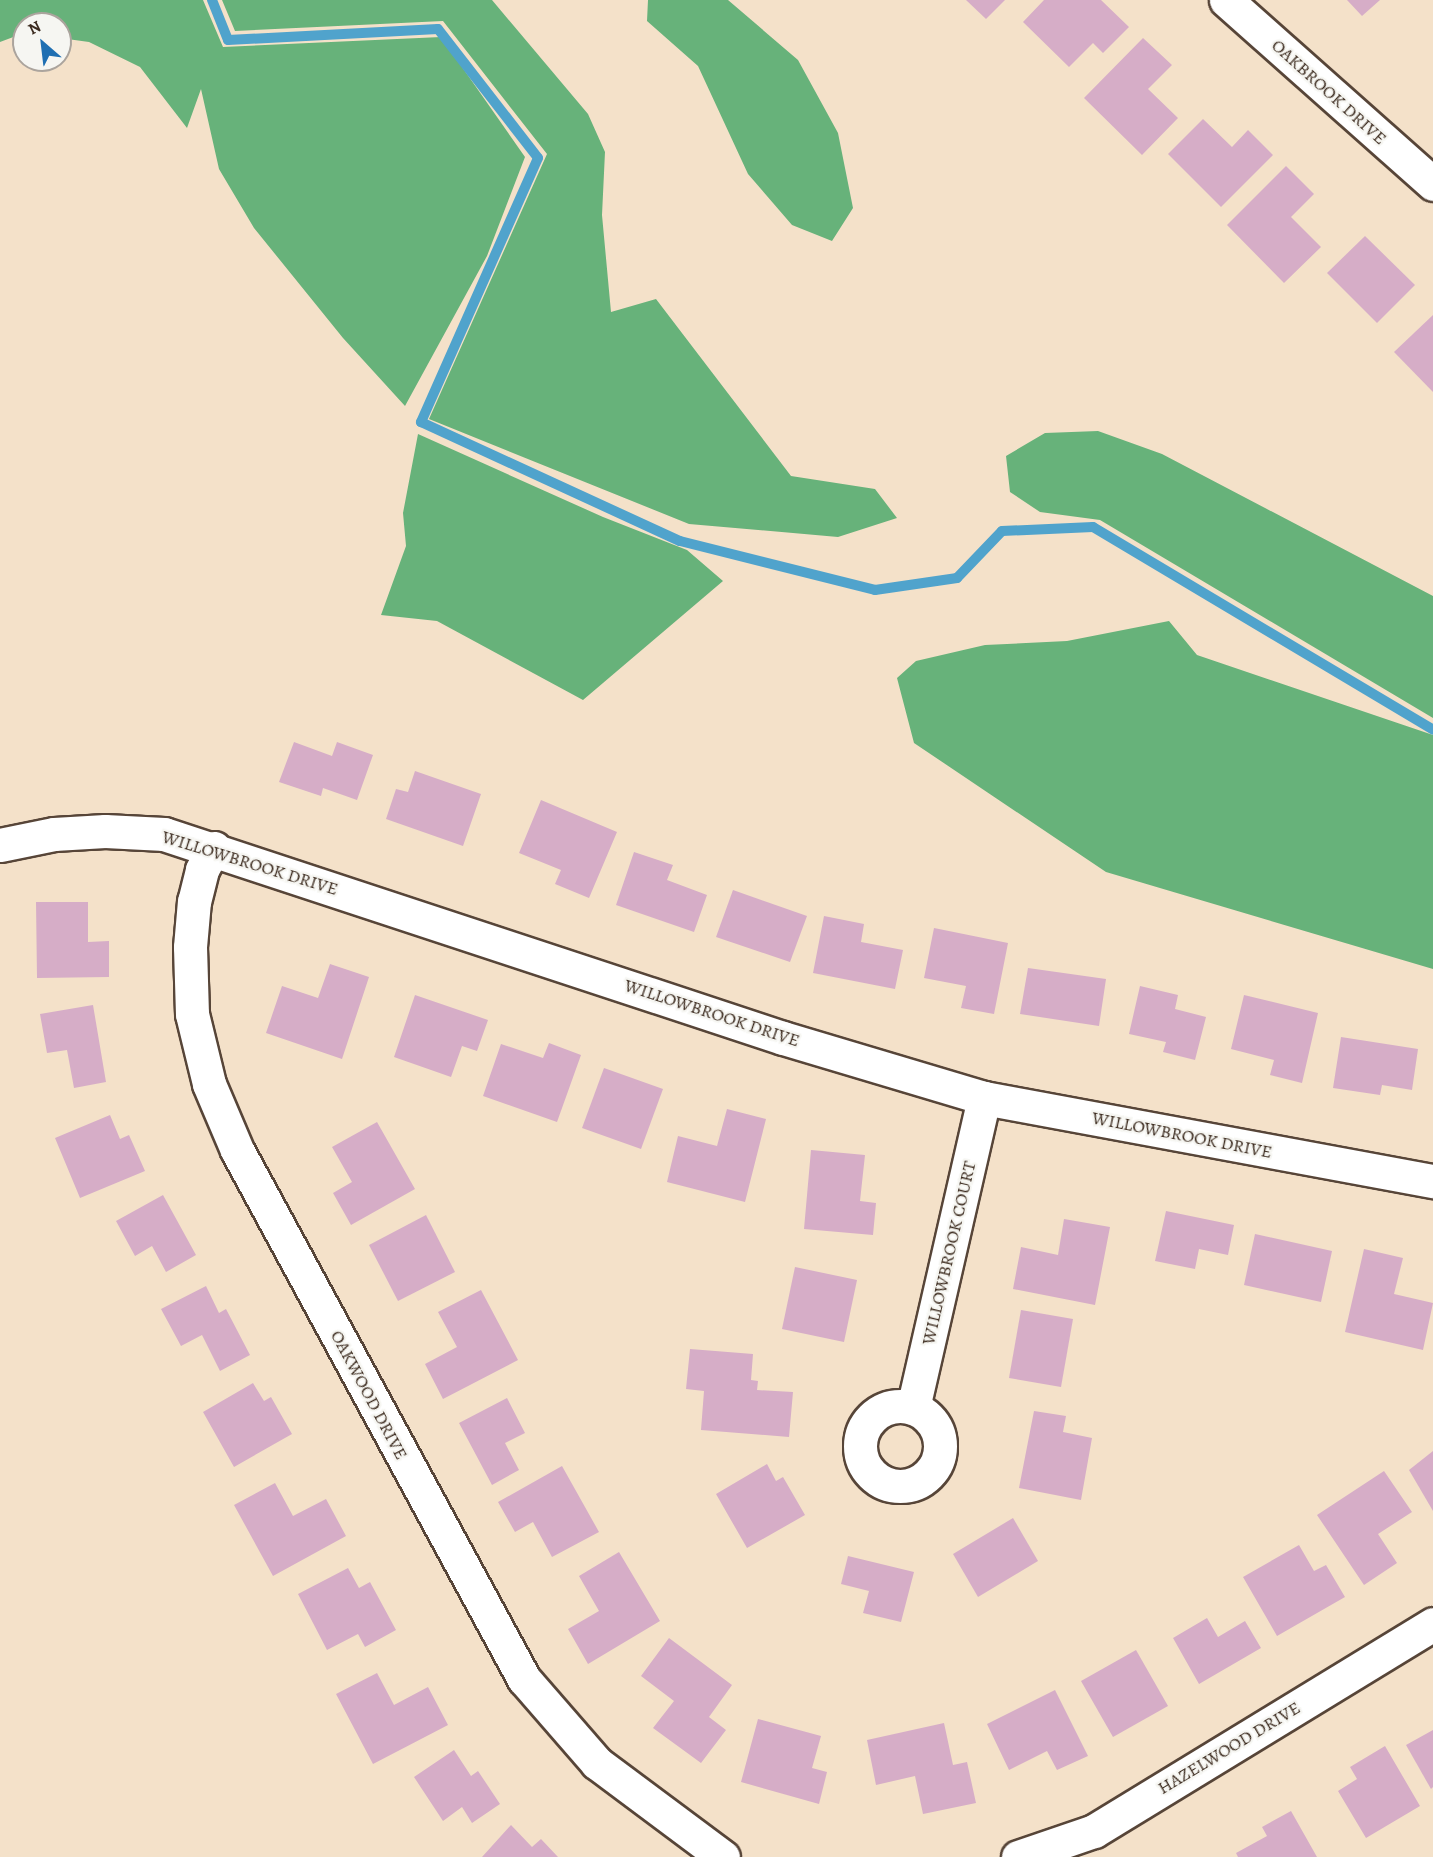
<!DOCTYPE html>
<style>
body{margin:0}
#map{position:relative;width:1433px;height:1857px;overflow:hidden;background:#f4e1c9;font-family:Alegreya,serif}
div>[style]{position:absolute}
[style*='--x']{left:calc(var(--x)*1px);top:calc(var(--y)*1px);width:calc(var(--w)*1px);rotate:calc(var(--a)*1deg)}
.forest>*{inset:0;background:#67b27a}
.stream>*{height:10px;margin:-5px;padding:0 5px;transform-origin:5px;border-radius:5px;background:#50a3cc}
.building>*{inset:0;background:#d6adc7}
.roads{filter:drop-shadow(2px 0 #574538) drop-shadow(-2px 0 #574538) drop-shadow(0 2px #574538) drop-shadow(0 -2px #574538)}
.minor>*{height:33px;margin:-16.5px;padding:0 16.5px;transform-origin:16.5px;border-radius:16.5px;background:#fff}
.minor>.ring{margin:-16.5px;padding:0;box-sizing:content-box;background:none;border:33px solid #fff;border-radius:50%}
span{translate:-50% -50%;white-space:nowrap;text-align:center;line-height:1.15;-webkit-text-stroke:4.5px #f6f6f2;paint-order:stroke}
.street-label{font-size:18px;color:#3b2a1e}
.north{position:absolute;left:12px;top:12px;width:60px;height:60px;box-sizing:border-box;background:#f6f6f2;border:2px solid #aba49d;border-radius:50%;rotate:332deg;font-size:16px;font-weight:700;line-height:24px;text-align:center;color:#3b2a1e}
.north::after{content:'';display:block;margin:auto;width:21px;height:27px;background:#1f6fb2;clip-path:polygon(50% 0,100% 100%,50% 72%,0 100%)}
</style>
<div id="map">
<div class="forest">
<div style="clip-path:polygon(0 0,203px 0,223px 47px,441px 37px,525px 157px,487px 256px,405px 406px,343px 338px,254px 228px,219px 169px,201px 89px,187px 128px,140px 67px,89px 42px,60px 38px,60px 24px,24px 24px,24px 33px,0 42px)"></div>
<div style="clip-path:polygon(222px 0,492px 0,588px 114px,605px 152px,602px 215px,611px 312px,656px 299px,791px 476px,875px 489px,897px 518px,838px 537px,689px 524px,429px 419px,547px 154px,443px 21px,235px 31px)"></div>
<div style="clip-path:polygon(648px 0,728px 0,798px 60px,838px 133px,853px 208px,832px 241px,792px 225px,748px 174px,698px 66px,647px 21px)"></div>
<div style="clip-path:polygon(1098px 431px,1162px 454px,1433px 596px,1433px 718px,1100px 520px,1040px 512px,1010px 492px,1006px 456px,1045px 433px)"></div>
<div style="clip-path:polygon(418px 434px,603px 517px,687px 550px,723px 581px,583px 700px,437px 621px,381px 615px,406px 546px,403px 513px)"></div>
<div style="clip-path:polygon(1169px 621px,1197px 655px,1433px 735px,1433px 969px,1106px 872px,914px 743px,897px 678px,916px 661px,985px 645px,1067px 641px)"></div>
</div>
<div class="stream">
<div style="--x:212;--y:0;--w:43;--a:68.2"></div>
<div style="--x:228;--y:40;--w:210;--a:-3"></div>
<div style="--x:438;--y:29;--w:163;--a:52.2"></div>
<div style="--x:538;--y:158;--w:289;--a:113.9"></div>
<div style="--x:421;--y:422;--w:285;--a:24.7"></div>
<div style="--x:680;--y:541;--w:201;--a:14.1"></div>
<div style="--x:875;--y:590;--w:83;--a:-8.3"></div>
<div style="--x:957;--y:578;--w:65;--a:-46.2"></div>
<div style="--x:1002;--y:531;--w:91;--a:-2.5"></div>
<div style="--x:1093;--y:527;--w:396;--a:30.8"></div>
</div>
<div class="building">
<div style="clip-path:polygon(966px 0,1005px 0,986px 19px)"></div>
<div style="clip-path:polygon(1044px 0,1101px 0,1129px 27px,1103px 53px,1093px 43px,1069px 67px,1023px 22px)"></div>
<div style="clip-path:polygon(1347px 0,1380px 0,1362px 16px)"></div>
<div style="clip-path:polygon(1143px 38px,1172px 65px,1148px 89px,1178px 118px,1142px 155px,1084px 98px)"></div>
<div style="clip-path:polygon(1203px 119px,1232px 147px,1248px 130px,1273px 155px,1221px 207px,1168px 154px)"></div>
<div style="clip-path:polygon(1286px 166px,1314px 194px,1291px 217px,1321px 247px,1284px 283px,1227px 225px)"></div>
<div style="clip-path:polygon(1365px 236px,1415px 285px,1377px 323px,1327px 273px)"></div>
<div style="clip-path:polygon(1433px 315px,1433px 392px,1394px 352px)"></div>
<div style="clip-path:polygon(294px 742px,332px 756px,337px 742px,373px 755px,357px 800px,323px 788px,321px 796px,279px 782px)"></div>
<div style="clip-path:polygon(415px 771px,481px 794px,463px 846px,386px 819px,396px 789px,408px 792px)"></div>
<div style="clip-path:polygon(541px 800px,617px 832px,589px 898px,555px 884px,561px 870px,519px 853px)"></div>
<div style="clip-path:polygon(634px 852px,673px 865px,667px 880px,707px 895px,694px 932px,616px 905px)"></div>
<div style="clip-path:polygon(733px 890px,807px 916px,790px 962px,716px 937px)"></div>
<div style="clip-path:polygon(36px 902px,88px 902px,88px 942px,109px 941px,109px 977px,37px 978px)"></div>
<div style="clip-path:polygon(824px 916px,864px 924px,861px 942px,903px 950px,895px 989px,813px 973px)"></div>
<div style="clip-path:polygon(934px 928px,1008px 943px,994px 1014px,961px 1008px,966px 986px,924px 978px)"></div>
<div style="clip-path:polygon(330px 964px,369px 977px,342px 1059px,266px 1033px,282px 986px,318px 998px)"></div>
<div style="clip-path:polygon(1028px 968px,1106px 979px,1099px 1026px,1020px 1014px)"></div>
<div style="clip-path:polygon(1140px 986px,1178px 995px,1175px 1009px,1206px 1017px,1195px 1060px,1163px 1052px,1166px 1042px,1129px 1034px)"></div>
<div style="clip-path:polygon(415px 995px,488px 1020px,477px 1051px,462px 1046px,451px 1077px,394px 1057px)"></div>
<div style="clip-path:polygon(1244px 995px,1318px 1013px,1302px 1083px,1270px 1075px,1274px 1060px,1231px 1049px)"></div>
<div style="clip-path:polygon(93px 1005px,106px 1082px,74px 1088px,67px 1050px,47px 1053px,40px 1014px)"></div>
<div style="clip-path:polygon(1341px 1037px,1418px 1049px,1412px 1090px,1382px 1085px,1380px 1095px,1333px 1088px)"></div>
<div style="clip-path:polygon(549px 1043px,581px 1055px,557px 1122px,483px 1096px,501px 1044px,543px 1058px)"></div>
<div style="clip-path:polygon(604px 1068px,663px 1089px,641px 1149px,582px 1128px)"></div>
<div style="clip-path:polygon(727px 1109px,766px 1119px,745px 1202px,667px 1182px,678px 1136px,717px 1146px)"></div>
<div style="clip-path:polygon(110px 1115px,120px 1139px,129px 1135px,145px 1171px,80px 1198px,55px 1138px)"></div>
<div style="clip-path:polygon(377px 1122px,415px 1189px,351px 1225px,333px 1193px,352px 1182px,332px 1147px)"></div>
<div style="clip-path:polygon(811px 1150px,865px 1155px,860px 1201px,876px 1203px,873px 1235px,804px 1229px)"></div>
<div style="clip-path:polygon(163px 1195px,196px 1255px,166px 1272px,152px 1246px,135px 1256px,116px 1221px)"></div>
<div style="clip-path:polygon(1166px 1211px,1234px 1225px,1228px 1255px,1199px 1249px,1195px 1269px,1155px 1261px)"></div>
<div style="clip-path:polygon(426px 1215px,455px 1272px,398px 1301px,369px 1245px)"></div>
<div style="clip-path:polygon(1064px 1219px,1110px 1227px,1095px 1305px,1013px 1289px,1021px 1247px,1058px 1255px)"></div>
<div style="clip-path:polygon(1255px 1234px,1332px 1251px,1321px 1302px,1244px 1285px)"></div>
<div style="clip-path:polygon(1364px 1249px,1403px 1258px,1394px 1294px,1433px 1303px,1423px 1350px,1345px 1332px)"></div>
<div style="clip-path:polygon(795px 1267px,857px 1280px,844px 1342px,782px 1329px)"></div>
<div style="clip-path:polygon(206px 1286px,219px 1313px,226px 1309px,250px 1355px,220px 1371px,202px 1335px,181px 1346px,161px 1309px)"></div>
<div style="clip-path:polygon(481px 1290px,518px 1360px,443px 1399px,425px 1364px,457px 1347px,438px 1312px)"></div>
<div style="clip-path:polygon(1021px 1310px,1073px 1319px,1061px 1387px,1009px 1378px)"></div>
<div style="clip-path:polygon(690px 1349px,753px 1354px,751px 1380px,758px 1381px,757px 1390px,793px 1392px,789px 1437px,701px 1430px,704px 1391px,686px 1389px)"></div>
<div style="clip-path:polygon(253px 1383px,264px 1401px,271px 1397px,292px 1434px,234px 1467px,203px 1412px)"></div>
<div style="clip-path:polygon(507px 1398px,525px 1433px,505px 1443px,519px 1470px,492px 1485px,459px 1423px)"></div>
<div style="clip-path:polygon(1034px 1411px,1066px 1416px,1063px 1432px,1092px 1438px,1081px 1500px,1019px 1488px)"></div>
<div style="clip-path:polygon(1433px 1451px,1433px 1511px,1409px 1470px)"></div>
<div style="clip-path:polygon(767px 1464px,776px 1481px,783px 1477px,805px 1515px,747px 1548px,716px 1494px)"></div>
<div style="clip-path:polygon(562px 1466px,599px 1532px,552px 1557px,533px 1522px,515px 1532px,498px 1502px)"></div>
<div style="clip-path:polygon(1384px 1471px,1412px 1512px,1378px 1534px,1397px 1563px,1364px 1585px,1317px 1515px)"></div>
<div style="clip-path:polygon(275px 1483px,293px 1516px,326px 1499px,346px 1536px,273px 1576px,234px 1505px)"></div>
<div style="clip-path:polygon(1013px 1518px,1038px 1561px,978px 1597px,953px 1554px)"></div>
<div style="clip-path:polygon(1299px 1545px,1314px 1571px,1326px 1565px,1345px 1597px,1277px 1636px,1243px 1577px)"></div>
<div style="clip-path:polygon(619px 1552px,660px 1621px,588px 1664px,568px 1629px,599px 1611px,579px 1576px)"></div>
<div style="clip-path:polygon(848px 1556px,914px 1572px,901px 1622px,863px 1613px,869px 1591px,841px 1584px)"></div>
<div style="clip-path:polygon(348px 1568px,359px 1588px,370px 1582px,396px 1630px,365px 1647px,358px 1634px,327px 1650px,298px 1594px)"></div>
<div style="clip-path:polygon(1207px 1618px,1218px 1637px,1245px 1621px,1261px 1648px,1199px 1684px,1173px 1638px)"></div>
<div style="clip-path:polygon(669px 1638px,732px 1685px,709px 1717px,726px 1730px,701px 1763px,653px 1728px,674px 1701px,641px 1676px)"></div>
<div style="clip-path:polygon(1136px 1650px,1168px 1706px,1113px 1737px,1081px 1681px)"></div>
<div style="clip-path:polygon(377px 1673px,394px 1705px,428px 1687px,448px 1725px,373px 1764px,336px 1694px)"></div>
<div style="clip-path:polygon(1055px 1690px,1088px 1756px,1057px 1770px,1047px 1751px,1009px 1770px,987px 1724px)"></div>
<div style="clip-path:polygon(758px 1719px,821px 1736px,812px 1768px,827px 1772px,819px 1804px,741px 1782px)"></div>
<div style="clip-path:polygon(944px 1723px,953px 1765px,967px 1762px,976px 1803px,923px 1814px,915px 1776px,876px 1785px,867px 1740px)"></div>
<div style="clip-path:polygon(1433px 1730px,1433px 1787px,1431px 1789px,1406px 1745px)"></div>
<div style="clip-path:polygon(1385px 1746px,1420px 1806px,1366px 1838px,1338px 1791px,1357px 1779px,1350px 1767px)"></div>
<div style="clip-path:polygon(454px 1750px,471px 1776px,478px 1771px,500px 1804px,472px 1823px,462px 1807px,443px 1821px,414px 1777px)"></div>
<div style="clip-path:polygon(1291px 1811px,1317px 1857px,1238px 1857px,1236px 1853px,1267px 1836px,1262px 1827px)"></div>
<div style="clip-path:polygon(511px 1825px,532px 1847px,541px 1839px,558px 1857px,482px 1857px)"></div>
</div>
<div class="roads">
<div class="minor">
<div style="--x:1226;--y:0;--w:277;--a:41.6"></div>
<div style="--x:0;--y:845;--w:55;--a:-11.5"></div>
<div style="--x:54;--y:834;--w:51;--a:-3.4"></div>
<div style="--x:105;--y:831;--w:59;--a:2.9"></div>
<div style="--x:164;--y:834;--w:652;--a:18.24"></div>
<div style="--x:783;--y:1038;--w:210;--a:16.6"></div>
<div style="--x:984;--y:1098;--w:457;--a:10.5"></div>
<div style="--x:214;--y:848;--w:25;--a:119"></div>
<div style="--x:202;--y:870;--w:32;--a:104"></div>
<div style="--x:194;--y:901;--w:46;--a:95"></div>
<div style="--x:190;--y:947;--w:67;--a:88.3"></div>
<div style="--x:192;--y:1014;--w:72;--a:76.3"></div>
<div style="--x:209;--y:1084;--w:72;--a:67"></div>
<div style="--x:237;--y:1150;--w:602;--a:61.52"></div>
<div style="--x:524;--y:1679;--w:111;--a:49"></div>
<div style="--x:597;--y:1763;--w:157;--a:36.7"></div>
<div class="ring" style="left:860px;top:1406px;width:47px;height:47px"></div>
<div style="--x:913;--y:1408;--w:318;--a:-77.1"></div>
<div style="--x:1018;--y:1857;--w:80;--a:-18.9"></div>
<div style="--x:1094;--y:1831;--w:397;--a:-31.4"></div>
</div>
</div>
<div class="street-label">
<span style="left:1329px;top:92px;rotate:42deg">OAKBROOK DRIVE</span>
<span style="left:250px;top:863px;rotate:17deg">WILLOWBROOK DRIVE</span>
<span style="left:712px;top:1013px;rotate:18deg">WILLOWBROOK DRIVE</span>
<span style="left:1182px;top:1135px;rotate:11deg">WILLOWBROOK DRIVE</span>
<span style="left:949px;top:1253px;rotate:-77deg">WILLOWBROOK COURT</span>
<span style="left:369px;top:1395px;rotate:62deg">OAKWOOD DRIVE</span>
<span style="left:1229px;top:1748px;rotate:-31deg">HAZELWOOD DRIVE</span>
</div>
<div class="north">N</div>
</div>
